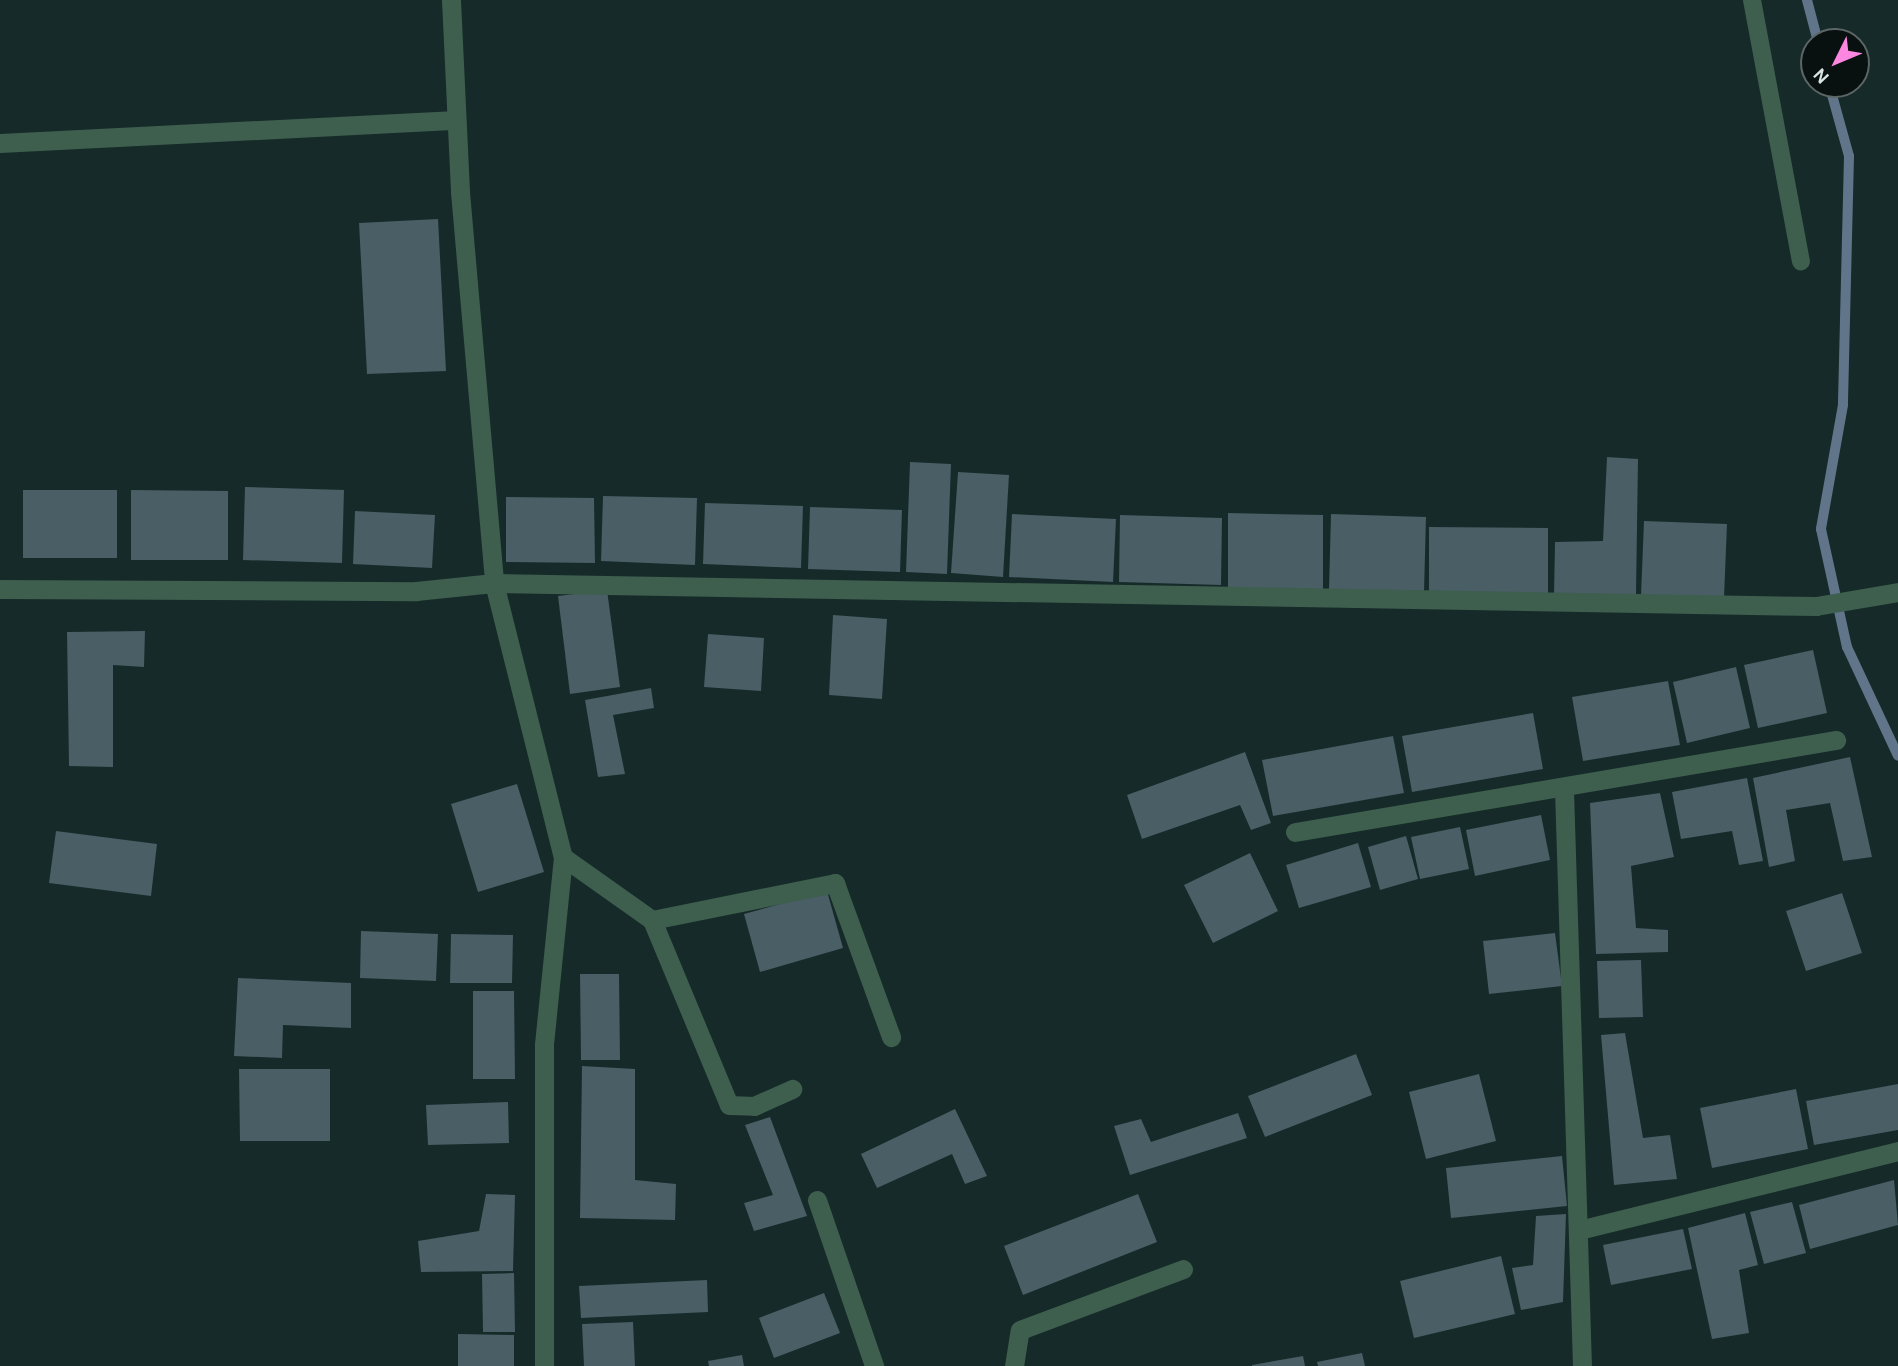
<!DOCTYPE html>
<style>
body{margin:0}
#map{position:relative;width:1898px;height:1366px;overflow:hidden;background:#152a29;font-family:Karla,sans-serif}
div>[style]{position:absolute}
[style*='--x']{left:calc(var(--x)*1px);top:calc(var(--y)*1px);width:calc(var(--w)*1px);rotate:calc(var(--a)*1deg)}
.stream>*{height:10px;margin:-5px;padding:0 5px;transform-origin:5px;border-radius:5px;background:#60758a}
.building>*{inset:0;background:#495e65}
.service>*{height:18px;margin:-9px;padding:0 9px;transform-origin:9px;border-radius:9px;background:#3e5e4e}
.minor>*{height:19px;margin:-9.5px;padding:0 9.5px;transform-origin:9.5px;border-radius:9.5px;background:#3e5e4e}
span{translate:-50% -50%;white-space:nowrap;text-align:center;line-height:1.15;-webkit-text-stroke:5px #081110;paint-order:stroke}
.north{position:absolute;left:1800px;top:28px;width:70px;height:70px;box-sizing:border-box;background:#081110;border:2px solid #5c6665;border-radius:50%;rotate:227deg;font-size:19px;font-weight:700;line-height:28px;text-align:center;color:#d9e5e5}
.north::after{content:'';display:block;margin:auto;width:24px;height:32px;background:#fd86e1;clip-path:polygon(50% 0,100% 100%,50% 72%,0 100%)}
</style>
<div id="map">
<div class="stream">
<div style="--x:1807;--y:0;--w:43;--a:75.3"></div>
<div style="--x:1829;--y:84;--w:75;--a:74.5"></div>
<div style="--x:1849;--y:156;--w:249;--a:91.4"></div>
<div style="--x:1843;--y:405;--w:126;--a:100.1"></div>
<div style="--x:1821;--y:529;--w:121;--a:77.6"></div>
<div style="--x:1847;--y:647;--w:120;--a:64.9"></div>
</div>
<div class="building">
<div style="clip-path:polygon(438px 219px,446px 371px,367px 374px,359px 223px)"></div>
<div style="clip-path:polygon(1607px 457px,1638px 459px,1636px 595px,1554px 594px,1555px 542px,1603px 541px)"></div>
<div style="clip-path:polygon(910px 462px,951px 464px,947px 574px,906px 572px)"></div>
<div style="clip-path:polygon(958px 472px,1009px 475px,1003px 577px,951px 573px)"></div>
<div style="clip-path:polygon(245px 487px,344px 490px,342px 563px,243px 560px)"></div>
<div style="clip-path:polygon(23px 490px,117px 490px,117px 558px,23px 558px)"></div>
<div style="clip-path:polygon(131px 490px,228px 491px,228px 560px,131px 560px)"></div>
<div style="clip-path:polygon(603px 496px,697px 498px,695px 565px,601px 561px)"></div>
<div style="clip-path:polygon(506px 497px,594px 498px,595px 563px,506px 562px)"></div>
<div style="clip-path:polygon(705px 503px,803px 506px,801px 568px,703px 564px)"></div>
<div style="clip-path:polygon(810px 507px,902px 510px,900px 572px,808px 569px)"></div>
<div style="clip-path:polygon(355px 511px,435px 515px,432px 568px,353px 564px)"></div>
<div style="clip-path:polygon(1228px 513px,1323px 515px,1323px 589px,1228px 588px)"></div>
<div style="clip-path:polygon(1012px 514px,1116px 519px,1113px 582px,1009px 577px)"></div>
<div style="clip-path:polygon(1331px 514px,1426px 517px,1424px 592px,1329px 589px)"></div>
<div style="clip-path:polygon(1120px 515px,1222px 518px,1221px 585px,1119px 582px)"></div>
<div style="clip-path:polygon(1644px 521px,1727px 524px,1724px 598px,1641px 595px)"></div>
<div style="clip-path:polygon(1429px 527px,1548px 528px,1548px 594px,1429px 593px)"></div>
<div style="clip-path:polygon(607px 590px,620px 687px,570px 694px,558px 596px)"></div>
<div style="clip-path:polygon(833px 615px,887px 619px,882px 699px,829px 695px)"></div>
<div style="clip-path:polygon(145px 631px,144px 667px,113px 665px,113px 767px,69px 766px,67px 632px)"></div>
<div style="clip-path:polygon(708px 634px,764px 638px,761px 691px,704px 687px)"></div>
<div style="clip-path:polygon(1813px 650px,1827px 713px,1758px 728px,1744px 665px)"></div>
<div style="clip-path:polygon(1736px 667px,1750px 728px,1687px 743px,1673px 682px)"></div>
<div style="clip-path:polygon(1668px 681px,1680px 745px,1583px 761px,1572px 697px)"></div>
<div style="clip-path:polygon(651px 688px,654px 708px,613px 715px,625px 774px,598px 777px,585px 700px)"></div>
<div style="clip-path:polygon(1533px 713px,1543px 769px,1412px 792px,1402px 736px)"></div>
<div style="clip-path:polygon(1393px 736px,1404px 793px,1273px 816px,1262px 760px)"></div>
<div style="clip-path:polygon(1245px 752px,1271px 823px,1251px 830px,1240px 805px,1142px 839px,1127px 795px)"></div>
<div style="clip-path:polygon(1850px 757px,1872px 857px,1843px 861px,1830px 803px,1786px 810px,1795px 861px,1769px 867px,1753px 778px)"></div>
<div style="clip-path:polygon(1747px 778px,1763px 861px,1739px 865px,1732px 831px,1681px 839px,1672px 792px)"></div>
<div style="clip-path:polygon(517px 784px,544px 872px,478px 892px,451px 804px)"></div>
<div style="clip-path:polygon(1660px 793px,1674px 857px,1631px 866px,1636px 928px,1668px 930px,1668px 952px,1596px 954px,1590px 803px)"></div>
<div style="clip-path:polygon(1541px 815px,1550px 860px,1475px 876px,1466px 830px)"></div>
<div style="clip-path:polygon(1460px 827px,1469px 869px,1420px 879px,1411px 837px)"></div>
<div style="clip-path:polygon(56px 831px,157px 844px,151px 896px,49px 883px)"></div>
<div style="clip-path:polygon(1406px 836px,1418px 879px,1380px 890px,1368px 847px)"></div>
<div style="clip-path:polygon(1358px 843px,1371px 887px,1299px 908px,1286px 865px)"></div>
<div style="clip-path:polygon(1250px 853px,1278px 911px,1213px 943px,1184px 885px)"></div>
<div style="clip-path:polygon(827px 891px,843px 948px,760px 972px,744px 914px)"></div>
<div style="clip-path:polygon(1842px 893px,1862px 953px,1806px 971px,1786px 911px)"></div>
<div style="clip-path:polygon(361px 931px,438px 934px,436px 981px,360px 978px)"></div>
<div style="clip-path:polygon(1555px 933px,1562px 986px,1489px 994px,1483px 941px)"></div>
<div style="clip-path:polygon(451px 934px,513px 935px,512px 983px,450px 983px)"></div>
<div style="clip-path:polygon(1641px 960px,1643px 1017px,1599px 1018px,1597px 961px)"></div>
<div style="clip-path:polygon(580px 974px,619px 974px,620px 1060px,581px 1060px)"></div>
<div style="clip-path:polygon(238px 978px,351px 983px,351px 1028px,283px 1025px,282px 1058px,234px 1056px)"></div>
<div style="clip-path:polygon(473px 991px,514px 991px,515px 1079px,473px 1079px)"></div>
<div style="clip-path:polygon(1625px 1033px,1643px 1138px,1670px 1135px,1677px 1179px,1614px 1185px,1601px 1035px)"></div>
<div style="clip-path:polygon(1356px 1054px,1372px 1095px,1265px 1137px,1248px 1096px)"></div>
<div style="clip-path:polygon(582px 1066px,635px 1069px,635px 1180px,676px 1184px,675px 1220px,580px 1218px)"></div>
<div style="clip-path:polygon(239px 1069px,330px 1069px,330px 1141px,240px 1141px)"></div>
<div style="clip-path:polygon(1479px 1074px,1496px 1141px,1426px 1159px,1409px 1092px)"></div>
<div style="clip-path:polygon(1898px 1084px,1898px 1130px,1814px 1145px,1806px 1101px)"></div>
<div style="clip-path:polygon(1796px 1089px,1808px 1149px,1712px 1168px,1700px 1108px)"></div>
<div style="clip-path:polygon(508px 1102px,509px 1143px,428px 1145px,426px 1105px)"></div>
<div style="clip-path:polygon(955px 1109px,987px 1176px,965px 1184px,952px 1154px,877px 1188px,861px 1154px)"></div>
<div style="clip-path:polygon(1238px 1113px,1247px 1138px,1130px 1175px,1114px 1126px,1141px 1119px,1151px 1142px)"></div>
<div style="clip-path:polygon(770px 1117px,807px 1216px,754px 1231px,744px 1203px,773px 1195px,745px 1125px)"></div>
<div style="clip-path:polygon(1562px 1156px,1567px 1206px,1451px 1218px,1446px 1168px)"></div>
<div style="clip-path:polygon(1894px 1180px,1898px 1225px,1810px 1249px,1799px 1205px)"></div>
<div style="clip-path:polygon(486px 1194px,515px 1195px,513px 1271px,421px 1272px,418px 1241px,479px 1231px)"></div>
<div style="clip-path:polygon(1138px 1194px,1157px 1242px,1023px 1295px,1004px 1246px)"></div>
<div style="clip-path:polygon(1792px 1202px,1806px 1253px,1764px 1264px,1750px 1212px)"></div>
<div style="clip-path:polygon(1745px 1213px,1758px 1265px,1739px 1270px,1749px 1333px,1712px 1339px,1688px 1228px)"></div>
<div style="clip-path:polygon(1566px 1214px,1563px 1302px,1521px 1310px,1512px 1268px,1533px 1265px,1536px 1216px)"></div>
<div style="clip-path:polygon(1683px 1229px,1692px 1269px,1611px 1285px,1603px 1245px)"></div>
<div style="clip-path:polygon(1501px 1256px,1515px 1314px,1414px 1338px,1400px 1281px)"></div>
<div style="clip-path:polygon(514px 1273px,515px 1332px,483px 1332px,482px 1274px)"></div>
<div style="clip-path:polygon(707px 1280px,708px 1312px,581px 1318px,579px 1286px)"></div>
<div style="clip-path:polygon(824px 1293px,840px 1333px,774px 1358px,759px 1318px)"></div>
<div style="clip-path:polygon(633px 1322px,635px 1366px,584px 1366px,582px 1324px)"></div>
<div style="clip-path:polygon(458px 1334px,514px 1335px,514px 1366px,458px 1366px)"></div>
<div style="clip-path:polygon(1362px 1353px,1365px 1366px,1318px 1366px,1317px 1362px)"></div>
<div style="clip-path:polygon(742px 1355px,744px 1366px,709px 1366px,708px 1361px)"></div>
<div style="clip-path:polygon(1303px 1356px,1305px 1366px,1252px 1366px,1252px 1365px)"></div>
</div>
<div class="service">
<div style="--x:1752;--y:0;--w:266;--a:79.4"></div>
</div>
<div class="minor">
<div style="--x:451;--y:0;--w:192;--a:87.3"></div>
<div style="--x:460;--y:192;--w:392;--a:85"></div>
<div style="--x:494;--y:583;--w:283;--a:75.9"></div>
<div style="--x:563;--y:857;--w:189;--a:95.8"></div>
<div style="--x:544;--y:1045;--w:321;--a:90"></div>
<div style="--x:0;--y:143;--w:457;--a:-2.9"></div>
<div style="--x:0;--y:589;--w:416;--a:0.3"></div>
<div style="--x:416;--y:591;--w:78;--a:-5.9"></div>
<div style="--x:494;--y:583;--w:1322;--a:1"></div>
<div style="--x:1816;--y:606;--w:83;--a:-9.7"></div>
<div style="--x:1564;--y:790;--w:576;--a:88.21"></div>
<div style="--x:1295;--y:832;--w:549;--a:-9.65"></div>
<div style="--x:563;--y:857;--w:109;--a:35.3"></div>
<div style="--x:652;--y:920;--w:200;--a:67.4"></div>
<div style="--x:729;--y:1105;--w:25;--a:2"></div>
<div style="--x:754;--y:1106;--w:42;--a:-24.1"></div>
<div style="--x:652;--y:920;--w:187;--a:-11.4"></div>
<div style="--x:835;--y:883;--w:164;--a:70"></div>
<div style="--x:817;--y:1200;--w:176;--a:71"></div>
<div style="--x:1579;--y:1230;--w:329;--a:-13.9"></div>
<div style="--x:1014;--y:1366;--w:36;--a:-81"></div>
<div style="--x:1020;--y:1330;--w:174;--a:-20.5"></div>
</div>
<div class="north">N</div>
</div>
